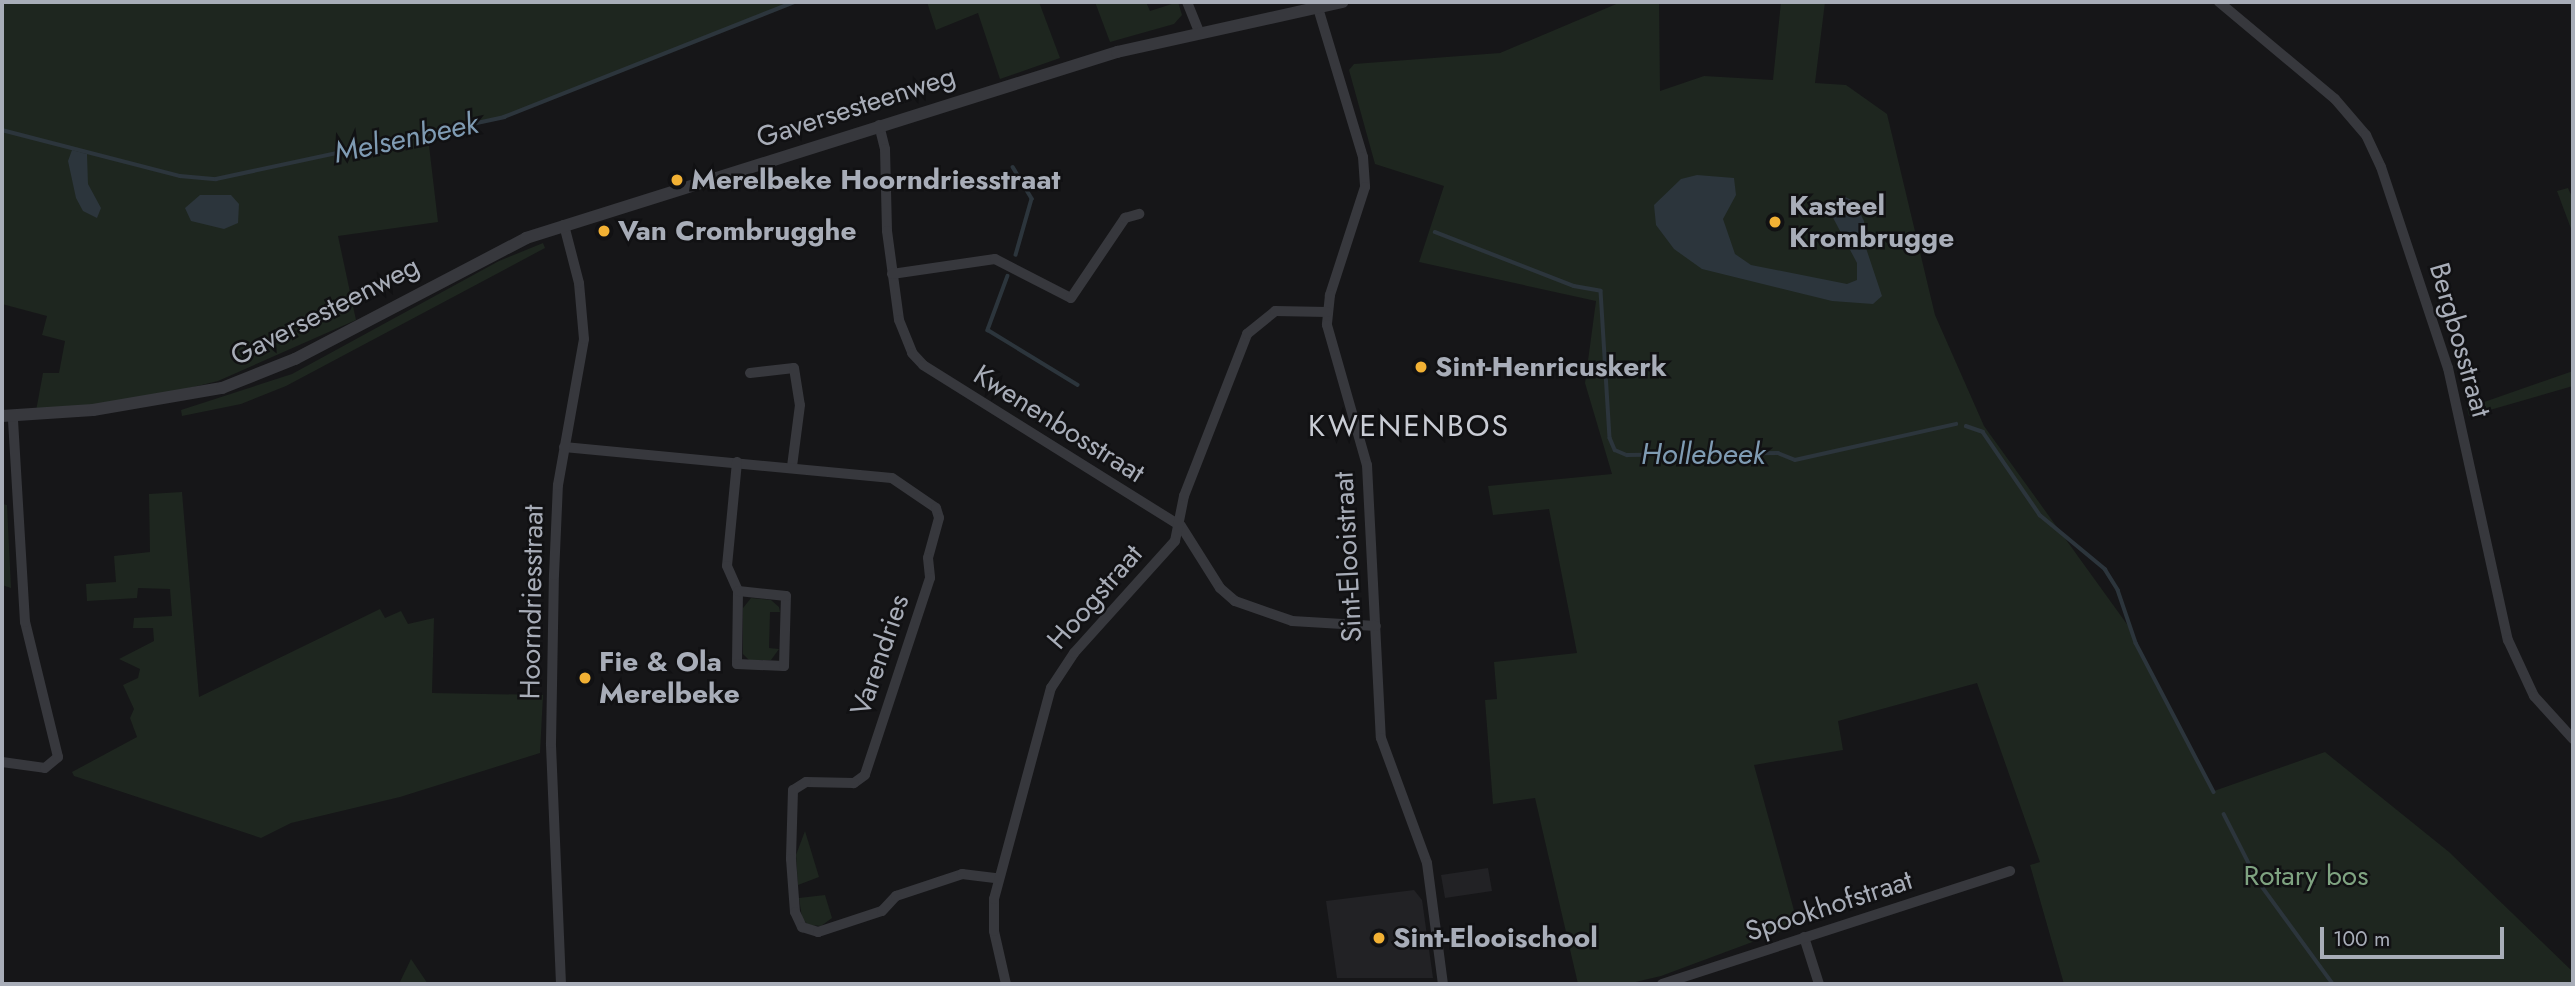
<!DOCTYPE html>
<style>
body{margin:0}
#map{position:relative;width:2575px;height:986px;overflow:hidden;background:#161618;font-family:Jost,sans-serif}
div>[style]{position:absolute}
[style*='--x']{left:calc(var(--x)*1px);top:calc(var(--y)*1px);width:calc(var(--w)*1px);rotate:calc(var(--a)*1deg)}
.built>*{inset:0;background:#222225}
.green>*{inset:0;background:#1e261f}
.water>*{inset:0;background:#2c353c}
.stream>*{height:3.5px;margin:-1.75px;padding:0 1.75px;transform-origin:1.75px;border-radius:1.75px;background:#2c353c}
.minor>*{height:10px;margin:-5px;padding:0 5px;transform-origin:5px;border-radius:5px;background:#37383d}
.tertiary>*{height:12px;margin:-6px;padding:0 6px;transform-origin:6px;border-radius:6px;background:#37383d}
.dots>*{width:19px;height:19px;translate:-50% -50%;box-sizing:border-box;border:4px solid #111113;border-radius:50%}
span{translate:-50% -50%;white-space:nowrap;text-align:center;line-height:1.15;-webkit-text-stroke:5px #111113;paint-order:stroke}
.street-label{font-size:28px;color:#a8adb8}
.poi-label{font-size:28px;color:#a8adb8;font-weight:700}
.left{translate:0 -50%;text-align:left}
.park-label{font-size:28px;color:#7fa381}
.water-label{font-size:30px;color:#7f9bb3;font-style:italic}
.neighbourhood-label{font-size:30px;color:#c9ccd4;letter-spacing:2px}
.frame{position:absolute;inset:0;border:4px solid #a8adb8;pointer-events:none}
.scale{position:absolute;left:2320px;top:927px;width:184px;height:32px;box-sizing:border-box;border:4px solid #a8adb8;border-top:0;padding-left:9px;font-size:21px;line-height:24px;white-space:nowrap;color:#a8adb8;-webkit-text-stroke:5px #111113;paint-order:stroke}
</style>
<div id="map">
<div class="built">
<div style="clip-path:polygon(1488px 868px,1492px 891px,1445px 898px,1441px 875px)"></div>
<div style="clip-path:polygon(1414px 890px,1422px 900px,1433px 978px,1337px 978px,1326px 901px)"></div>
</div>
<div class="green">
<div style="clip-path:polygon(2px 2px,795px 2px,504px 117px,428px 137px,438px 222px,338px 236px,356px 320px,218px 381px,148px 398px,36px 411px,43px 373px,59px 373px,65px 341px,42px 335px,47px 316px,2px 304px)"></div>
<div style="clip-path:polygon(927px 2px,1039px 2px,1060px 58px,1000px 79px,978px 13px,936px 30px)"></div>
<div style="clip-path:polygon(1095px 2px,1146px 2px,1150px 11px,1178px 2px,1182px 15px,1174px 24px,1110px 42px)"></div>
<div style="clip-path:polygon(1621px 2px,1659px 2px,1660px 91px,1704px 76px,1773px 80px,1781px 2px,1825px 2px,1815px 83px,1846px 85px,1887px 114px,1935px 315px,1984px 426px,2129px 627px,2214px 791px,2325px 752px,2449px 852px,2573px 972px,2573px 984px,2064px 984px,2030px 865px,2040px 862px,1977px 683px,1838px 721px,1843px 750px,1754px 765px,1798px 925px,1661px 976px,1627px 984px,1578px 984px,1535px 798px,1493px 804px,1485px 700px,1497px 699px,1494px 662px,1577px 653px,1549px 509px,1493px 515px,1488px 486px,1612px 474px,1585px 383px,1596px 301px,1419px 262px,1444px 186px,1375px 164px,1349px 70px,1354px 64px,1500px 53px)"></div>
<div style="clip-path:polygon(2568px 188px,2573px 199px,2573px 234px,2557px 191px)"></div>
<div style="clip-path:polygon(543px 243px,545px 248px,286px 386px,241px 404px,182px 416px,181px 410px,292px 374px,499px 261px)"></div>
<div style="clip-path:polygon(2573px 371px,2573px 386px,2469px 416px,2467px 408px)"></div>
<div style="clip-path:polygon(182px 492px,199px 697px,380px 609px,385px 618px,401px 611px,408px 624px,434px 618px,432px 693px,543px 695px,540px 753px,400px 797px,291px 823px,261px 838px,74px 776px,72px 772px,137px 737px,130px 718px,134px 709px,123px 685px,138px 678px,140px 669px,119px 659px,154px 641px,153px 628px,133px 628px,134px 618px,172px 616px,170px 589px,138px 588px,137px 598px,87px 601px,86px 584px,116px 582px,114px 556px,150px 552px,149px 494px)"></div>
<div style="clip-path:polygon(2px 504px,7px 505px,11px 588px,2px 585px)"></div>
<div style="clip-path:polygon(751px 598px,771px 600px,779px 607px,780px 612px,770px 612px,769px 648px,779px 649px,771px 660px,749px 660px,743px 654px,743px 608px)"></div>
<div style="clip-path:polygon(805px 831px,819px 877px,798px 885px,796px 855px)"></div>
<div style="clip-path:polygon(825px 895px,832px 918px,821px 926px,808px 925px,802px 918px,799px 898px)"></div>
<div style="clip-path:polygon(411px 959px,428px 984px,399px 984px)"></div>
</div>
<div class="water">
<div style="clip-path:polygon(72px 150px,87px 154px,88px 184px,101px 208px,97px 218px,83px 211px,76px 198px,68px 161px)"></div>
<div style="clip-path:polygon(1697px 175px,1734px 178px,1736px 195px,1723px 219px,1735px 254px,1751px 265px,1847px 284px,1857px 280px,1857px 263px,1830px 212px,1843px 196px,1854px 201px,1864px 221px,1864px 242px,1882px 296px,1873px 304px,1832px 301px,1702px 269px,1674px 249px,1656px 225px,1654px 205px,1681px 179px)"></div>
<div style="clip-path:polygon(200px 195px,231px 195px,239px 204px,238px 223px,224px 229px,191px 221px,185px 208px)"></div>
</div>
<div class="stream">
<div style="--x:2;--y:130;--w:184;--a:14.5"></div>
<div style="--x:180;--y:176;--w:36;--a:5"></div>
<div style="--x:216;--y:179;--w:295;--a:-12.1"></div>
<div style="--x:504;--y:117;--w:313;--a:-21.6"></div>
<div style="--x:1013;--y:167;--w:37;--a:59"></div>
<div style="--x:1032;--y:199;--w:58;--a:105.9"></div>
<div style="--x:1435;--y:232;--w:149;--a:21.2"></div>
<div style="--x:1574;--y:286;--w:27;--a:10"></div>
<div style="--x:1601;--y:291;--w:147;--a:86.5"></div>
<div style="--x:1610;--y:438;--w:13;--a:67"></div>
<div style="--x:1615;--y:450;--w:13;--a:23"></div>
<div style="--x:1627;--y:455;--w:151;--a:-0.8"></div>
<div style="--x:1778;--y:453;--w:18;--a:22"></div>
<div style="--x:1795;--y:460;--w:165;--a:-12.6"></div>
<div style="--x:1008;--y:276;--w:58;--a:110.3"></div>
<div style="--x:988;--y:330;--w:105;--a:31.4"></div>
<div style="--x:1966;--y:426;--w:18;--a:19"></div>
<div style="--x:1983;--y:432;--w:101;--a:55.5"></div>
<div style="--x:2040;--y:515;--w:85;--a:39.7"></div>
<div style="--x:2105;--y:569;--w:25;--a:58"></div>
<div style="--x:2118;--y:590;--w:56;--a:71.2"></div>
<div style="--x:2136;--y:643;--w:168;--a:62.4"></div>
<div style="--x:2224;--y:814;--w:75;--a:63.1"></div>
<div style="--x:2258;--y:881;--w:127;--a:53.9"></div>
</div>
<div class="minor">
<div style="--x:1187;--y:2;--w:31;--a:68"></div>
<div style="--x:2219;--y:2;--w:151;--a:39.9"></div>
<div style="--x:2335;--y:99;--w:48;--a:49.3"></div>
<div style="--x:2366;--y:135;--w:35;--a:65"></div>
<div style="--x:2381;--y:167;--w:212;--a:71.6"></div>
<div style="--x:2448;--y:368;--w:279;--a:77.6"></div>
<div style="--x:2508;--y:640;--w:62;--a:65.1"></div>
<div style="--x:2534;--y:696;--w:58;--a:47.8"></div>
<div style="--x:1318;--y:8;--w:156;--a:73.2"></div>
<div style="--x:1363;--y:157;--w:30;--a:86"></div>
<div style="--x:1365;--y:187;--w:114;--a:108"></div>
<div style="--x:1330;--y:295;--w:30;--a:96"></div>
<div style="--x:1327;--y:325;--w:146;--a:74.1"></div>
<div style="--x:1367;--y:465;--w:273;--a:87.1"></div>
<div style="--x:1381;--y:738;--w:133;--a:69.8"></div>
<div style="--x:1427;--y:863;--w:122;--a:82.5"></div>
<div style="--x:879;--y:125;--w:25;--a:76"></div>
<div style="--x:885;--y:149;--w:82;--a:88.6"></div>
<div style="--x:887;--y:231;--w:90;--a:82.3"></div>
<div style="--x:899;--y:320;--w:35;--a:68"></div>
<div style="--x:912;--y:353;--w:16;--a:47"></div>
<div style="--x:923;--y:365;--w:304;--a:32"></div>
<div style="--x:1181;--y:526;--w:73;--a:57.8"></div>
<div style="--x:1220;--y:588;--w:20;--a:41"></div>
<div style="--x:1235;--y:601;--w:60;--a:19.3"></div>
<div style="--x:1292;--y:621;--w:84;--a:3.4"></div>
<div style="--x:892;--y:274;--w:104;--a:-8.3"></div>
<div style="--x:995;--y:259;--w:85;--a:27.2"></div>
<div style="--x:1071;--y:298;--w:97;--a:-56"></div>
<div style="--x:1125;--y:218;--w:15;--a:-16"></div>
<div style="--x:750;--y:373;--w:44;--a:-6.5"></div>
<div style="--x:794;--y:368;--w:37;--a:81"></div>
<div style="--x:800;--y:405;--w:63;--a:97.4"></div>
<div style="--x:564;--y:447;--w:329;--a:5.4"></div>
<div style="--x:892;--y:478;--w:53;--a:34.3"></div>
<div style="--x:936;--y:508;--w:10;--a:73"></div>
<div style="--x:939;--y:518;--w:41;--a:105.4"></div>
<div style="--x:928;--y:558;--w:20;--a:84"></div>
<div style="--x:930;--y:578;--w:207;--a:108.3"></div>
<div style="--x:865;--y:775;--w:14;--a:144"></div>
<div style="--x:854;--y:783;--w:48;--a:-178.8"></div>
<div style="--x:806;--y:782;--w:15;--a:148"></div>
<div style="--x:793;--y:790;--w:69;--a:91.7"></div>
<div style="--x:791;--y:859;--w:53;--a:85.7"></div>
<div style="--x:795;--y:912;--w:17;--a:65"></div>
<div style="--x:802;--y:927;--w:17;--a:17"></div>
<div style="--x:818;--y:932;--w:67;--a:-18.2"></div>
<div style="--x:882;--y:911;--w:21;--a:-47"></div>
<div style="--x:896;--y:896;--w:70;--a:-18.4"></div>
<div style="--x:962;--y:874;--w:35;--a:7"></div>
<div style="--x:737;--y:462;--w:104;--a:95.5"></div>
<div style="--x:727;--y:566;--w:27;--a:66"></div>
<div style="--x:738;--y:591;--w:73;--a:90.8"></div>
<div style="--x:737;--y:664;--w:47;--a:2.4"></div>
<div style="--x:784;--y:666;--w:70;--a:-88.4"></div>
<div style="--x:786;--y:596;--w:48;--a:-174.1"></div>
<div style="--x:2;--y:762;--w:43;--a:7.9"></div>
<div style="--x:45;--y:768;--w:17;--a:-40"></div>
<div style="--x:58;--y:757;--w:139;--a:-103.7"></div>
<div style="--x:25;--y:622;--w:205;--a:-93.4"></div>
<div style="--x:1804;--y:937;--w:49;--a:72.3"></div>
<div style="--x:561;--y:984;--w:241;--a:-92.4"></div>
<div style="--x:551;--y:743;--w:168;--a:-89"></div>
<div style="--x:554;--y:575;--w:90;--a:-87.5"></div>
<div style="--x:558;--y:485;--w:148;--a:-79.9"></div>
<div style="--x:584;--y:339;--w:56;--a:-95.1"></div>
<div style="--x:579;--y:283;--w:60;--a:-104.5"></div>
<div style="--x:1006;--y:984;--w:54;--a:-102.8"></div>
<div style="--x:994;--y:931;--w:32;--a:-90"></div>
<div style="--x:994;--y:899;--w:219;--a:-74.9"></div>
<div style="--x:1051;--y:688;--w:42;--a:-56.7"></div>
<div style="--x:1074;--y:653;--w:151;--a:-48"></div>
<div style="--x:1175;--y:541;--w:46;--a:-78.7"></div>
<div style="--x:1184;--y:496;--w:174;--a:-68.7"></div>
<div style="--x:1247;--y:334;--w:36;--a:-39"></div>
<div style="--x:1275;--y:311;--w:52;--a:1.1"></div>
<div style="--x:1662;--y:984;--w:366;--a:-18"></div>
</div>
<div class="tertiary">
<div style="--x:2;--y:416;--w:91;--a:-3.8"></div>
<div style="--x:93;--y:410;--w:131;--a:-9.7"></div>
<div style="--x:222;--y:388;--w:79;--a:-21.7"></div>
<div style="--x:295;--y:359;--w:261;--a:-27.6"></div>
<div style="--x:526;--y:238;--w:620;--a:-17.47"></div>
<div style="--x:1117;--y:52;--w:231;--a:-12.5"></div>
</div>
<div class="dots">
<div style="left:677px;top:180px;background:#f2b134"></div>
<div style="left:1775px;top:222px;background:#f2b134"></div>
<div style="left:604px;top:231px;background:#f2b134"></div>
<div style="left:1421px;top:367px;background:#f2b134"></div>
<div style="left:585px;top:678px;background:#f2b134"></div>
<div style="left:1379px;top:938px;background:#f2b134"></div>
</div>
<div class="street-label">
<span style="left:856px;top:107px;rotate:-18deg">Gaversesteenweg</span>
<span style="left:325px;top:311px;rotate:-27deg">Gaversesteenweg</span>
<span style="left:2460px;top:340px;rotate:74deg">Bergbosstraat</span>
<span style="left:1059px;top:424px;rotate:32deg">Kwenenbosstraat</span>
<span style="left:1348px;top:557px;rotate:-93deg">Sint-Elooistraat</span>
<span style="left:1095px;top:597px;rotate:-49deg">Hoogstraat</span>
<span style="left:532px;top:602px;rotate:-89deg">Hoorndriesstraat</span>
<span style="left:880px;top:655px;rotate:-71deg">Varendries</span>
<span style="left:1829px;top:906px;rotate:-18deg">Spookhofstraat</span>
</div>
<div class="poi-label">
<span class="left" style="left:691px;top:180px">Merelbeke Hoorndriesstraat</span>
<span class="left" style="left:1789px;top:222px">Kasteel<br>Krombrugge</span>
<span class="left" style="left:618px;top:231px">Van Crombrugghe</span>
<span class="left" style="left:1435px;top:367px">Sint-Henricuskerk</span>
<span class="left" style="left:599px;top:678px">Fie &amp; Ola<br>Merelbeke</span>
<span class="left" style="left:1393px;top:938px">Sint-Elooischool</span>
</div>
<div class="park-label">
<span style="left:2306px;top:876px">Rotary bos</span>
</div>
<div class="water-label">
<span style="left:406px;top:138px;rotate:-12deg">Melsenbeek</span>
<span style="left:1703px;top:454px">Hollebeek</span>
</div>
<div class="neighbourhood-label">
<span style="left:1409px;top:426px">KWENENBOS</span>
</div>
<div class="frame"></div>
<div class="scale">100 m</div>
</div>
